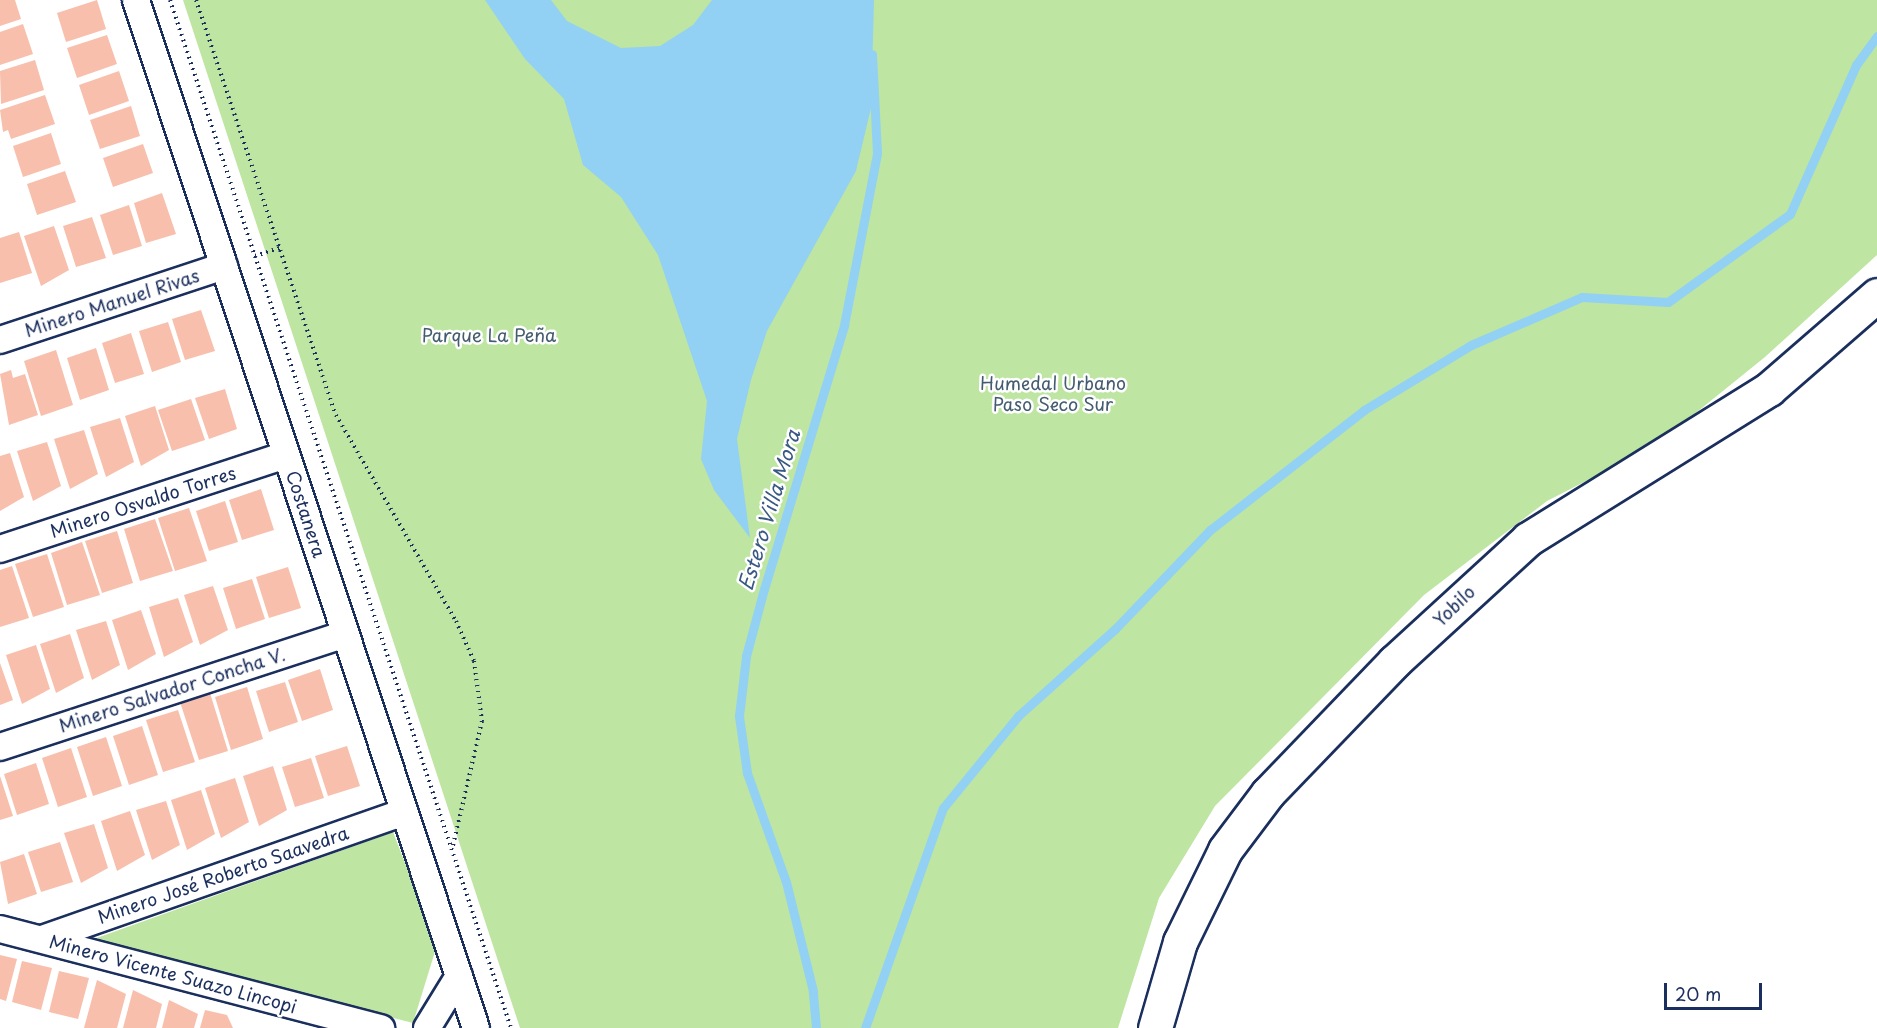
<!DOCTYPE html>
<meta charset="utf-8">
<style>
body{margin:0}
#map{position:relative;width:1877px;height:1028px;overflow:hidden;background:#fff;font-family:"Playpen Sans",sans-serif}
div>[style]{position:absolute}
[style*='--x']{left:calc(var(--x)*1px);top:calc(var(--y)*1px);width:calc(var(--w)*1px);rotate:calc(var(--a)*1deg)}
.green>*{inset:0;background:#bee5a1}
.water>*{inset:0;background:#92d1f3}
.stream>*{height:9px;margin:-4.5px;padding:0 4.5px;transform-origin:4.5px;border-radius:4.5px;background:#92d1f3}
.building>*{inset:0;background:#f7bfac}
.path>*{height:4px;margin-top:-2px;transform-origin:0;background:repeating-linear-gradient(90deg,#1b2f5e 0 1.5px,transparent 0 6px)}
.roads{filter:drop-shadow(2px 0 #1b2f5e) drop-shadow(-2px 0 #1b2f5e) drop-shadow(0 2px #1b2f5e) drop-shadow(0 -2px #1b2f5e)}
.minor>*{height:26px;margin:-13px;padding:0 13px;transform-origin:13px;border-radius:13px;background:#fff}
.secondary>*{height:33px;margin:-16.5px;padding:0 16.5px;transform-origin:16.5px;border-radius:16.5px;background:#fff}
span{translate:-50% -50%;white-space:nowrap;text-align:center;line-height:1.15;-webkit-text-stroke:5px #fff;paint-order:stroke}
.street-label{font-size:18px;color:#1b2f5e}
.park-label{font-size:18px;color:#445c6f}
.water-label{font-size:20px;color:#395883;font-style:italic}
.scale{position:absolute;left:1664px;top:983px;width:98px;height:27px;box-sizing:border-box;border:3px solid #1b2f5e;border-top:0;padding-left:8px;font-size:18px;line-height:21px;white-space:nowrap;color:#1b2f5e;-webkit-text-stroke:4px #fff;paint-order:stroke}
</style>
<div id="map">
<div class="green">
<div style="clip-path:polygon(183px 0,1877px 0,1877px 255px,1765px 357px,1656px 445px,1547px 501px,1424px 595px,1215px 806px,1159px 898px,1118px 1028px,520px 1028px)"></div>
<div style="clip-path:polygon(393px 832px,437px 945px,413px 1023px,91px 940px)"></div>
</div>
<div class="water">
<div style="clip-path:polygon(485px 0,551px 0,567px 21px,621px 48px,660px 46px,693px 25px,712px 0,874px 0,871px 108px,856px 171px,767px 331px,751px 380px,737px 439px,750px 538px,714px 490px,701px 459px,707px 401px,658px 255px,621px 197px,583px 165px,564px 99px,525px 59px)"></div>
</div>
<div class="stream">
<div style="--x:816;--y:1028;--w:37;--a:-95"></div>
<div style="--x:813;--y:991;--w:112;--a:-103.9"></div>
<div style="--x:786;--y:882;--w:116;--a:-109.7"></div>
<div style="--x:747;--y:773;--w:58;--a:-98"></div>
<div style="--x:739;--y:716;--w:60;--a:-83.3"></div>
<div style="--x:746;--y:656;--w:69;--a:-75"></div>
<div style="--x:764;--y:589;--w:276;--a:-73.1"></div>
<div style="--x:844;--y:325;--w:175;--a:-79.1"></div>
<div style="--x:877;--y:153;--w:99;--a:-92.9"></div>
<div style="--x:865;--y:1028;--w:233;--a:-70.5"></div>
<div style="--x:943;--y:808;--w:119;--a:-50.8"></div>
<div style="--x:1018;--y:716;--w:130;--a:-41.9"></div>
<div style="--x:1115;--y:629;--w:137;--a:-46.2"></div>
<div style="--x:1210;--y:530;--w:195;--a:-37.9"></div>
<div style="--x:1364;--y:410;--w:125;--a:-31.3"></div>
<div style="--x:1471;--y:345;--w:121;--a:-23.4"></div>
<div style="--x:1582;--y:297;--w:86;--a:3.3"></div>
<div style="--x:1668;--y:302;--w:150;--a:-35.8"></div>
<div style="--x:1790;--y:214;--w:163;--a:-66.1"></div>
<div style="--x:1856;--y:65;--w:36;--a:-54"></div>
</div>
<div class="building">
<div style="clip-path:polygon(0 0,15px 0,21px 19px,0 26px)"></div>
<div style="clip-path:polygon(97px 0,106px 29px,66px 42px,57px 13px)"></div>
<div style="clip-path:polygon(23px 24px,33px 54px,0 65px,0 32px)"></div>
<div style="clip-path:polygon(107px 35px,117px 64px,77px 78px,67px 48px)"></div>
<div style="clip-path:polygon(35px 60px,44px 90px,1px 104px,0 71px)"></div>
<div style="clip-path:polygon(119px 71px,129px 101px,89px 115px,79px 85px)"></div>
<div style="clip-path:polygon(45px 95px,55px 124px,11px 139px,8px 130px,3px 132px,0 110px)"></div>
<div style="clip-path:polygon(131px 106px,140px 136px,100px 149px,90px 120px)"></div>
<div style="clip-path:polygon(51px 133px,61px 164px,23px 177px,13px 146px)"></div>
<div style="clip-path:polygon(143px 144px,153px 173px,113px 187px,103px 158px)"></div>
<div style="clip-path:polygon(65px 171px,76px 202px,37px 215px,27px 184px)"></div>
<div style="clip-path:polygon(162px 193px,176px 234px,146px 243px,134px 203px)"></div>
<div style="clip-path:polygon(129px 205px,142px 246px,113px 255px,100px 215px)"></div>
<div style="clip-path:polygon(92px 217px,106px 258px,76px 267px,63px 226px)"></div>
<div style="clip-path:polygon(54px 226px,69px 270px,41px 286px,24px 236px)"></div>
<div style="clip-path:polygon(19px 232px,32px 273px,0 283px,0 238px)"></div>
<div style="clip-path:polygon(201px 310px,215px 351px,185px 360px,172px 319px)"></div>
<div style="clip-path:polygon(168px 322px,181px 362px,152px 372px,139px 331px)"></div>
<div style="clip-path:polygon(131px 333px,144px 374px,115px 383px,102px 343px)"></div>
<div style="clip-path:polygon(96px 348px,109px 390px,80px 400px,67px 358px)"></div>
<div style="clip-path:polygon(56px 350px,73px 405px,41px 416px,24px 361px)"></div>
<div style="clip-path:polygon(11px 370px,13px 378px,25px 374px,38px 415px,9px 425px,0 374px)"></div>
<div style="clip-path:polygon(225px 389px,237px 429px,209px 439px,195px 398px)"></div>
<div style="clip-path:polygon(191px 399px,205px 440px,172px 451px,158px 410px)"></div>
<div style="clip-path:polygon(155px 406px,169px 450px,141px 466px,125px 416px)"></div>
<div style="clip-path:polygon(120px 418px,134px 462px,106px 477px,90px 427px)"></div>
<div style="clip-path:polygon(84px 430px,98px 474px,70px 489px,54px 439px)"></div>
<div style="clip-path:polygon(47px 442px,61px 486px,33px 501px,17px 451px)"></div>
<div style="clip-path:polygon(10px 453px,24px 497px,0 511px,0 456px)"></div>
<div style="clip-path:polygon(261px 489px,274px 530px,242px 540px,229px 500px)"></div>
<div style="clip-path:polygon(225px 501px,238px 542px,209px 551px,196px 511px)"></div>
<div style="clip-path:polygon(189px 508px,207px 561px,175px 571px,158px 518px)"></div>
<div style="clip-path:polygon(155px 519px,173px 571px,140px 581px,124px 529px)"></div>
<div style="clip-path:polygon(117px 531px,133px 583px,102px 593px,85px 541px)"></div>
<div style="clip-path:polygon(82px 542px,100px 595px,67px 605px,51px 553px)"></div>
<div style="clip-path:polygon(47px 554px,64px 607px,33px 617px,15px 564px)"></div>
<div style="clip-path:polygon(12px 566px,29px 618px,0 627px,0 570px)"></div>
<div style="clip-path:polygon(288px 567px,301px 608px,269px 618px,256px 577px)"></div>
<div style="clip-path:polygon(252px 579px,265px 619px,236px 629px,223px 588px)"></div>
<div style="clip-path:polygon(213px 586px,228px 630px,200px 645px,184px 595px)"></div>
<div style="clip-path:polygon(178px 598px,193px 642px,164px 657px,149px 607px)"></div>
<div style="clip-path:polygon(141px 610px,156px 654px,128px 670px,112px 620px)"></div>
<div style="clip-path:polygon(106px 621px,120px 665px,92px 680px,76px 630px)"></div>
<div style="clip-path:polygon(70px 634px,84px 678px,56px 693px,40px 644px)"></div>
<div style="clip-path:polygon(36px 645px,50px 689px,22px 704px,6px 655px)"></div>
<div style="clip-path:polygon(0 663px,13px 700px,0 705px)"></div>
<div style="clip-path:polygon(320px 669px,333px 710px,302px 721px,288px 680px)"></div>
<div style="clip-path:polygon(285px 682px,298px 722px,269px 732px,256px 691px)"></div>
<div style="clip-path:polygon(247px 687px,263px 739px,231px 750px,215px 697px)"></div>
<div style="clip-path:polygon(210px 693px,228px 751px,199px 760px,180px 702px)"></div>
<div style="clip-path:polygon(178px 710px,195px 762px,163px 772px,146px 720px)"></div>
<div style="clip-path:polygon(142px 726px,158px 775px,129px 785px,113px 736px)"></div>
<div style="clip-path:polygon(106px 737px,122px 786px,93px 796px,77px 747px)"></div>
<div style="clip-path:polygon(347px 746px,360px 786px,328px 796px,315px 756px)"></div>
<div style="clip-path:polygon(71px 748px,87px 797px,58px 807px,42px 758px)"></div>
<div style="clip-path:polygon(311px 758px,324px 798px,295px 807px,282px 767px)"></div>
<div style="clip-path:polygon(36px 763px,49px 804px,17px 815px,4px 774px)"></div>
<div style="clip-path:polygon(273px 766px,287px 810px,259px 826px,243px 776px)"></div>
<div style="clip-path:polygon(0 776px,13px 816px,0 820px)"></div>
<div style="clip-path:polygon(235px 778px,249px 822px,221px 838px,205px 788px)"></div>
<div style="clip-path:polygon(201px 790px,215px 834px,187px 850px,171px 800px)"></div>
<div style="clip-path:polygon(166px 801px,180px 845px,152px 860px,136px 810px)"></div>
<div style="clip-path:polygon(130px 811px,145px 855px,117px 871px,101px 821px)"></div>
<div style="clip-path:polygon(94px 824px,108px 868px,81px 883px,64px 833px)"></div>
<div style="clip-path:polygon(60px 842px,73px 882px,41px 892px,28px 852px)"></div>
<div style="clip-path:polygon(24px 854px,37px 894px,8px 904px,0 862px)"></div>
<div style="clip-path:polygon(0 955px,17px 959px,6px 1001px,0 999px)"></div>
<div style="clip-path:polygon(22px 961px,52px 968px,41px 1010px,12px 1002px)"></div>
<div style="clip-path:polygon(59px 971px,89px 978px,78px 1019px,49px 1012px)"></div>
<div style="clip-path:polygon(97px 980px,126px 994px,117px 1028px,84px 1028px)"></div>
<div style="clip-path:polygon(133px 990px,162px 1004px,156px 1028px,123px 1028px)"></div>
<div style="clip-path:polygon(169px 1000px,198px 1014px,194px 1028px,162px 1028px)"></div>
<div style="clip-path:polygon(205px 1010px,227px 1015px,233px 1028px,200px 1028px)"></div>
</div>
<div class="path">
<div style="--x:170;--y:0;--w:1083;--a:71.65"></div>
<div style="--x:196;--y:0;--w:438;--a:71.4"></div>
<div style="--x:336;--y:415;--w:238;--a:59.8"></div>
<div style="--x:456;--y:621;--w:44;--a:65.8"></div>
<div style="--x:474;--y:661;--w:61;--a:82.4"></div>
<div style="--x:482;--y:721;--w:132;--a:103.1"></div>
<div style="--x:255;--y:256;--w:26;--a:-18"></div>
</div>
<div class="roads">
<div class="minor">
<div style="--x:136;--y:0;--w:1083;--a:71.7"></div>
<div style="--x:0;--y:340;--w:236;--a:-18.3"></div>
<div style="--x:0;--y:549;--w:301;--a:-18.2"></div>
<div style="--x:0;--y:747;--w:363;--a:-18.1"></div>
<div style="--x:0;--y:929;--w:394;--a:14.6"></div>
<div style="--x:42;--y:939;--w:384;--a:-19.3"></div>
<div style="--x:427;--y:1028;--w:61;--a:-58.4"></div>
</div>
<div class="secondary">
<div style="--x:1155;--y:1028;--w:90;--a:-73.8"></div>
<div style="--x:1180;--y:942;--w:102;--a:-63.9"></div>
<div style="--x:1225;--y:850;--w:71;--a:-53"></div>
<div style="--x:1268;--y:793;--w:182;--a:-46.1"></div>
<div style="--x:1394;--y:662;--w:182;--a:-42.5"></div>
<div style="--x:1528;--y:539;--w:284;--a:-31.9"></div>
<div style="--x:1769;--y:389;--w:143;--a:-41"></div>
</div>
</div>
<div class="street-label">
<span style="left:112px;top:303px;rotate:-18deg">Minero Manuel Rivas</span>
<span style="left:143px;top:502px;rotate:-18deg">Minero Osvaldo Torres</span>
<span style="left:306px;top:514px;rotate:72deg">Costanera</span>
<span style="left:1454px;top:606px;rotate:-44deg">Yobilo</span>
<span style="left:172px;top:690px;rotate:-18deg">Minero Salvador Concha V.</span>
<span style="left:223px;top:875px;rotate:-19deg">Minero José Roberto Saavedra</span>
<span style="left:173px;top:974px;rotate:15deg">Minero Vicente Suazo Lincopi</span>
</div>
<div class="park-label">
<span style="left:489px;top:335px">Parque La Peña</span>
<span style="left:1053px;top:394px">Humedal Urbano<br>Paso Seco Sur</span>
</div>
<div class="water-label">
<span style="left:769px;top:510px;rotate:-73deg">Estero Villa Mora</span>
</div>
<div class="scale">20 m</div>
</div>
